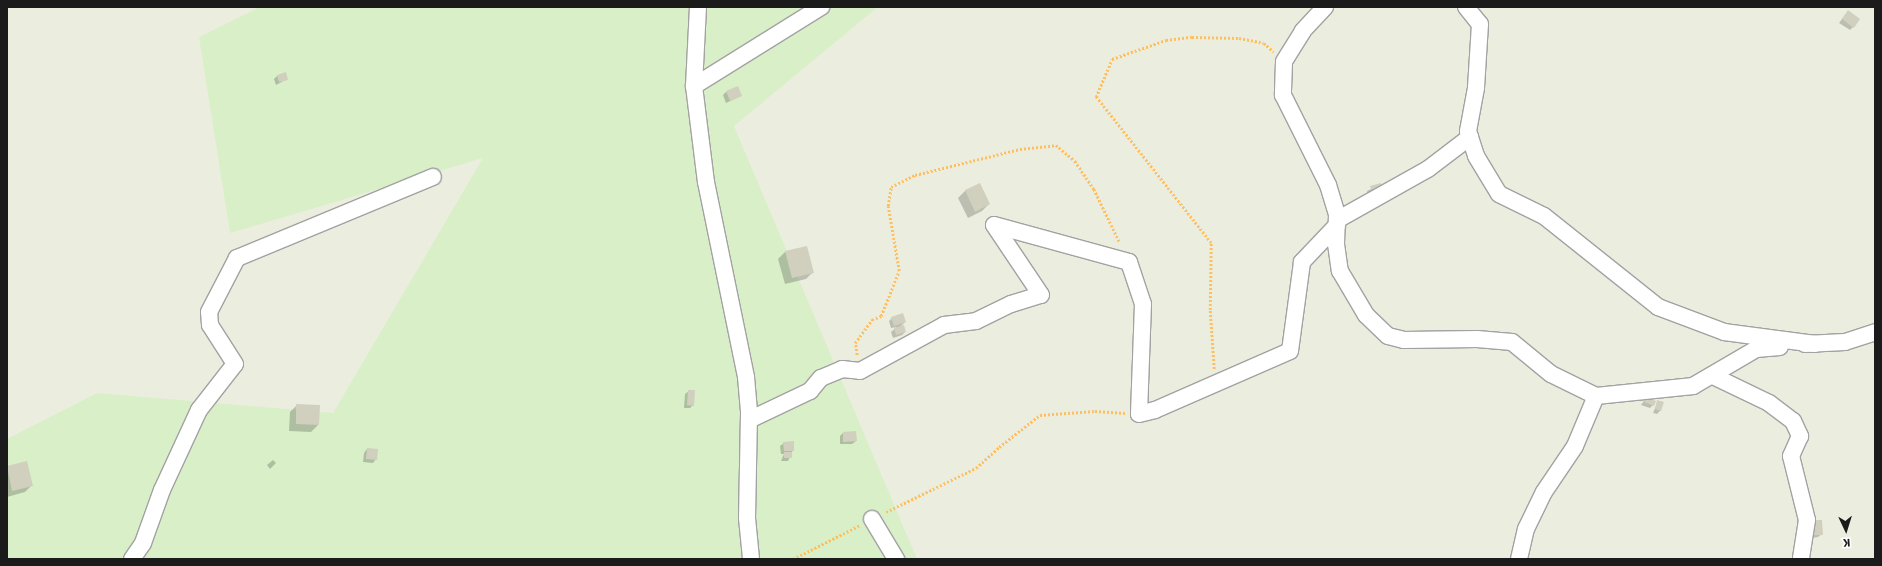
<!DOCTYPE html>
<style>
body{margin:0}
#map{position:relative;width:1882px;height:566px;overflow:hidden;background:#ebeedf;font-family:"Fira Sans",sans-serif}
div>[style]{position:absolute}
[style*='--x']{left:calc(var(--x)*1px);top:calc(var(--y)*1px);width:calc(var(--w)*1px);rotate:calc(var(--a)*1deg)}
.farmland>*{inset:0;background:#d9efc8}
.shadow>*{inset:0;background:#0003}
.building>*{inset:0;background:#d1cfbd}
.path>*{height:2.5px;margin-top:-1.25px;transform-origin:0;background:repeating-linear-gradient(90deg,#ffbf5f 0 2px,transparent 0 4px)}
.roads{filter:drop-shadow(1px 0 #a2a2a2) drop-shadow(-1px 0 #a2a2a2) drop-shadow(0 1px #a2a2a2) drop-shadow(0 -1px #a2a2a2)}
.minor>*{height:16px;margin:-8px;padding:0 8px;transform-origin:8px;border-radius:8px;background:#fff}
span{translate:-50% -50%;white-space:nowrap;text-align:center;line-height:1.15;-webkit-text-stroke:3px #fff;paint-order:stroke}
.frame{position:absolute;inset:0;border:8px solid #1b1b1b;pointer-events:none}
.north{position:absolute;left:1826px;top:510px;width:40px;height:40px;-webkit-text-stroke:3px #fff;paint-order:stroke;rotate:176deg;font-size:11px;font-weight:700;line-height:16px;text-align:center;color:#1b1b1b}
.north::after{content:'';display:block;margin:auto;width:14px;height:18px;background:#1b1b1b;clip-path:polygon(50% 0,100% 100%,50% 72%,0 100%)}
</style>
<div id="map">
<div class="farmland">
<div style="clip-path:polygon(260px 7px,878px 7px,734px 126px,917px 559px,7px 559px,7px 439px,97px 393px,333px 413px,483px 158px,230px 233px,199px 37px)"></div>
</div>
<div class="shadow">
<div style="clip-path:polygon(1845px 15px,1853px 27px,1850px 30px,1839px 23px)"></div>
<div style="clip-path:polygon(277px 76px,287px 79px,276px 85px,274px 79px)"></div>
<div style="clip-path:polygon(726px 92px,741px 96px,726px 103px,723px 95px)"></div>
<div style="clip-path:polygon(979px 184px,989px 204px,982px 211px,968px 218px,958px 198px,965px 191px)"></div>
<div style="clip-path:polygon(1380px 185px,1369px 198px,1367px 191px)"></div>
<div style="clip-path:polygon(785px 252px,813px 272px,806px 279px,785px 284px,778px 259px)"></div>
<div style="clip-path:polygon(892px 318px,905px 322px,899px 328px,905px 332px,902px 335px,893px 338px,891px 332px,897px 327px,891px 328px,889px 321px)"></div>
<div style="clip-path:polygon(689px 391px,693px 405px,690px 408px,684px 408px,685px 394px)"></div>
<div style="clip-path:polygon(1646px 398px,1653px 405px,1650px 408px,1641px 405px)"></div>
<div style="clip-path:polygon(1658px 401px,1661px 410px,1657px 414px,1653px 413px)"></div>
<div style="clip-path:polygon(297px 405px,318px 425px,311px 432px,289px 431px,290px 412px)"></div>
<div style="clip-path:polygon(843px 433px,856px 441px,852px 444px,840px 444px,840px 436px)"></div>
<div style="clip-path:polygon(784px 443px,793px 450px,788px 461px,781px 461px,784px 454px,781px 454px,780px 446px)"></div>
<div style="clip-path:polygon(367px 449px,376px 459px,373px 463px,363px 462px,364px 453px)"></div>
<div style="clip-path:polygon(273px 460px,276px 463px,270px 469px,267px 465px)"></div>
<div style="clip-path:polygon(26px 462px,32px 485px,25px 492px,7px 497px,7px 467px)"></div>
<div style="clip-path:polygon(1821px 521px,1822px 534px,1818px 537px,1811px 538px,1811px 525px)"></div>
</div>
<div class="building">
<div style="clip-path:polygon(1848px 10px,1860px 19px,1854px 28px,1842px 19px)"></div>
<div style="clip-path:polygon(286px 72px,288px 80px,279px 82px,277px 75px)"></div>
<div style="clip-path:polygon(738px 86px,742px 96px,730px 101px,726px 91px)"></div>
<div style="clip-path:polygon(980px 183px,990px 204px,975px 212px,965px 190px)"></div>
<div style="clip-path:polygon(1381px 183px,1384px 193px,1373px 196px,1370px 186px)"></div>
<div style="clip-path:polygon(807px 246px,814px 273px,792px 278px,785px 251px)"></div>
<div style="clip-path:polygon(903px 313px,906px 322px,894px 326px,891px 317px)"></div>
<div style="clip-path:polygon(904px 325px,906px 332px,896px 335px,894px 328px)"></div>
<div style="clip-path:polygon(688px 390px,695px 390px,694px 406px,687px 405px)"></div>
<div style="clip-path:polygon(1646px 397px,1656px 401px,1654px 406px,1644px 402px)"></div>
<div style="clip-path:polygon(1657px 400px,1664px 402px,1661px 411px,1655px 409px)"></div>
<div style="clip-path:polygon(296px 404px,320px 405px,319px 425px,296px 424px)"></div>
<div style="clip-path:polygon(856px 431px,857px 441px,843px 442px,843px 432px)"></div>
<div style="clip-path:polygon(794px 441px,794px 451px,784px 451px,783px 442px)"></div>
<div style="clip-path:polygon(367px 448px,378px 449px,377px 460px,366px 459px)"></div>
<div style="clip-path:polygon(784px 452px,792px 452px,792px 458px,784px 458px)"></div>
<div style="clip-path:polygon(27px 461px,33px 486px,12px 491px,7px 466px)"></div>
<div style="clip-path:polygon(1814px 520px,1822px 520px,1823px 535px,1814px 535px)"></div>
</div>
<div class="path">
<div style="--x:857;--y:355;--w:12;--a:-99"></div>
<div style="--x:855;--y:343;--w:29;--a:-54"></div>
<div style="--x:872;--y:320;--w:10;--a:-24"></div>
<div style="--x:881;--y:316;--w:48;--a:-68.2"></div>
<div style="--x:899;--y:271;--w:66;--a:-99.6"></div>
<div style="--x:888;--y:206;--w:19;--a:-81"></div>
<div style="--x:891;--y:187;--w:27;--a:-27"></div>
<div style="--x:915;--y:175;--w:108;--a:-13.9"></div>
<div style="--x:1020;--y:149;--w:36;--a:-6"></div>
<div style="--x:1056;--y:145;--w:25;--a:40"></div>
<div style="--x:1075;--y:161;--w:34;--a:56"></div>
<div style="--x:1094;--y:189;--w:60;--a:64.3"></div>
<div style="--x:1214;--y:369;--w:59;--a:-93.9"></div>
<div style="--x:1210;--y:310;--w:67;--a:-89.1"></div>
<div style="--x:1211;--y:243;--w:186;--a:-128.2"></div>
<div style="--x:1096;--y:97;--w:41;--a:-67.2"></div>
<div style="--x:1112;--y:59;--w:57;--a:-19.4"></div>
<div style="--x:1166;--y:40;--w:26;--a:-7"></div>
<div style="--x:1192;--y:37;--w:47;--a:1.2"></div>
<div style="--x:1239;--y:38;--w:25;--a:11"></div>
<div style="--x:1264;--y:43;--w:13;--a:42"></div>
<div style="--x:886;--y:512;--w:100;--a:-26.1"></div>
<div style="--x:976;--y:468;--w:31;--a:-42"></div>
<div style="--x:999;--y:447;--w:52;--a:-38"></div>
<div style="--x:1040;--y:415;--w:55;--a:-4.2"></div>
<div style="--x:1095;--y:411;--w:30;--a:4"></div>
<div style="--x:793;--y:559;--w:75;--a:-26.9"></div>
</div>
<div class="roads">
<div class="minor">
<div style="--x:698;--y:7;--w:79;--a:92.9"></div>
<div style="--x:694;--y:86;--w:97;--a:82.9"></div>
<div style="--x:706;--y:182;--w:199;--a:78.4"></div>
<div style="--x:746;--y:377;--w:37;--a:85"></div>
<div style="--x:749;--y:414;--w:104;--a:91.1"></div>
<div style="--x:747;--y:518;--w:41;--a:84.4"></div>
<div style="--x:1325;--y:7;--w:33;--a:133"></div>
<div style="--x:1303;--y:31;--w:36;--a:122"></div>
<div style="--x:1284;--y:62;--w:33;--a:92"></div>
<div style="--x:1283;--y:95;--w:101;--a:63.4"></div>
<div style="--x:1328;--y:185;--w:31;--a:73"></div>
<div style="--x:1337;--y:215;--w:29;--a:92"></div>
<div style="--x:1336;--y:244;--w:27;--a:82"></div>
<div style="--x:1340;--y:271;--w:51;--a:59.4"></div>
<div style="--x:1366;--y:315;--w:30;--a:44"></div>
<div style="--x:1388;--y:336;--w:16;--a:14"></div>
<div style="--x:1404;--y:340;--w:73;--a:-0.8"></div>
<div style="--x:1477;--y:339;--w:35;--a:5"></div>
<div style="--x:1512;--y:342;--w:50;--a:39.4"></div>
<div style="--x:1551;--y:374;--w:50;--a:26.1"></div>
<div style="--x:1466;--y:7;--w:22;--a:51"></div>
<div style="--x:1480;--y:24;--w:64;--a:93.6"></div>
<div style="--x:1476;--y:88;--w:44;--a:100.5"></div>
<div style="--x:1468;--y:131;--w:26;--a:72"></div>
<div style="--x:1476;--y:156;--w:44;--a:58.8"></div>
<div style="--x:1499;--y:194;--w:50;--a:26.1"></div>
<div style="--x:1544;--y:216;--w:146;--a:38.6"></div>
<div style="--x:1658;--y:307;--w:71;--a:20.7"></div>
<div style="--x:1724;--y:332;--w:92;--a:7.5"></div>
<div style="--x:694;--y:86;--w:150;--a:-31.9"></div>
<div style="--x:1337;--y:220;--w:104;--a:-29.3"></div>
<div style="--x:1428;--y:169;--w:53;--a:-37.3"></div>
<div style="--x:1805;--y:344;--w:40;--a:-2.9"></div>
<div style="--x:1845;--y:342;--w:32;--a:-18"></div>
<div style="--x:1713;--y:376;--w:62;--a:25.7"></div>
<div style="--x:1769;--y:403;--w:30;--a:37"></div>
<div style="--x:1793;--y:421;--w:17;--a:65"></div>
<div style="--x:1800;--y:436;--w:22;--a:114"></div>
<div style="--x:1791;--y:456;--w:66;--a:76"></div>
<div style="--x:1807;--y:520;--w:39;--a:99"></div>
<div style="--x:749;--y:420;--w:68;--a:-25.4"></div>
<div style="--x:810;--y:391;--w:17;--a:-50"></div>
<div style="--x:821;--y:378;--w:23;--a:-23"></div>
<div style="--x:842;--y:369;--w:18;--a:6"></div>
<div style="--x:860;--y:371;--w:96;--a:-28.7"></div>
<div style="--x:944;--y:325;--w:32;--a:-7"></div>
<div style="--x:976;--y:321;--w:39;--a:-26"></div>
<div style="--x:1011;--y:304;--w:31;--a:-17"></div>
<div style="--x:1041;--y:295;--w:84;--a:-123.9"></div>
<div style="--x:994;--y:225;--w:140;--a:15.3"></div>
<div style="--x:1129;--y:262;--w:44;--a:71.6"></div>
<div style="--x:1143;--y:304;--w:110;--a:92.1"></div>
<div style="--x:1139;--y:414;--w:16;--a:-14"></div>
<div style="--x:1155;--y:410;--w:147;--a:-23.6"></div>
<div style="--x:1290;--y:351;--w:90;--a:-82.3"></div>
<div style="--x:1302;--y:262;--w:51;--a:-46.6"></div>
<div style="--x:872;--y:519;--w:47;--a:59"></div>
<div style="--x:132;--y:559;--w:19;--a:-55"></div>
<div style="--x:143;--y:543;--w:56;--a:-70.3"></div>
<div style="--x:162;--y:490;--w:88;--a:-65.2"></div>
<div style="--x:199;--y:410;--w:58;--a:-52"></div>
<div style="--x:235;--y:364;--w:46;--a:-122.7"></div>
<div style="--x:210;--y:325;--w:13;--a:-94"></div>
<div style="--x:209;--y:312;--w:61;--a:-62.6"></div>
<div style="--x:237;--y:258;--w:212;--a:-22.5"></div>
<div style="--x:1519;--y:559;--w:31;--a:-77"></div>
<div style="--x:1526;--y:529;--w:41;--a:-64.1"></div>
<div style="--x:1544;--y:492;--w:55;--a:-56"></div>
<div style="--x:1575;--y:446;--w:54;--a:-67.2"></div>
<div style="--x:1596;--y:396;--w:98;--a:-5.9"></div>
<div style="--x:1693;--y:386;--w:73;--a:-30.4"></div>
<div style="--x:1756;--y:349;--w:24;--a:-5"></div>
</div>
</div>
<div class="frame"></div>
<div class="north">K</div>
</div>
